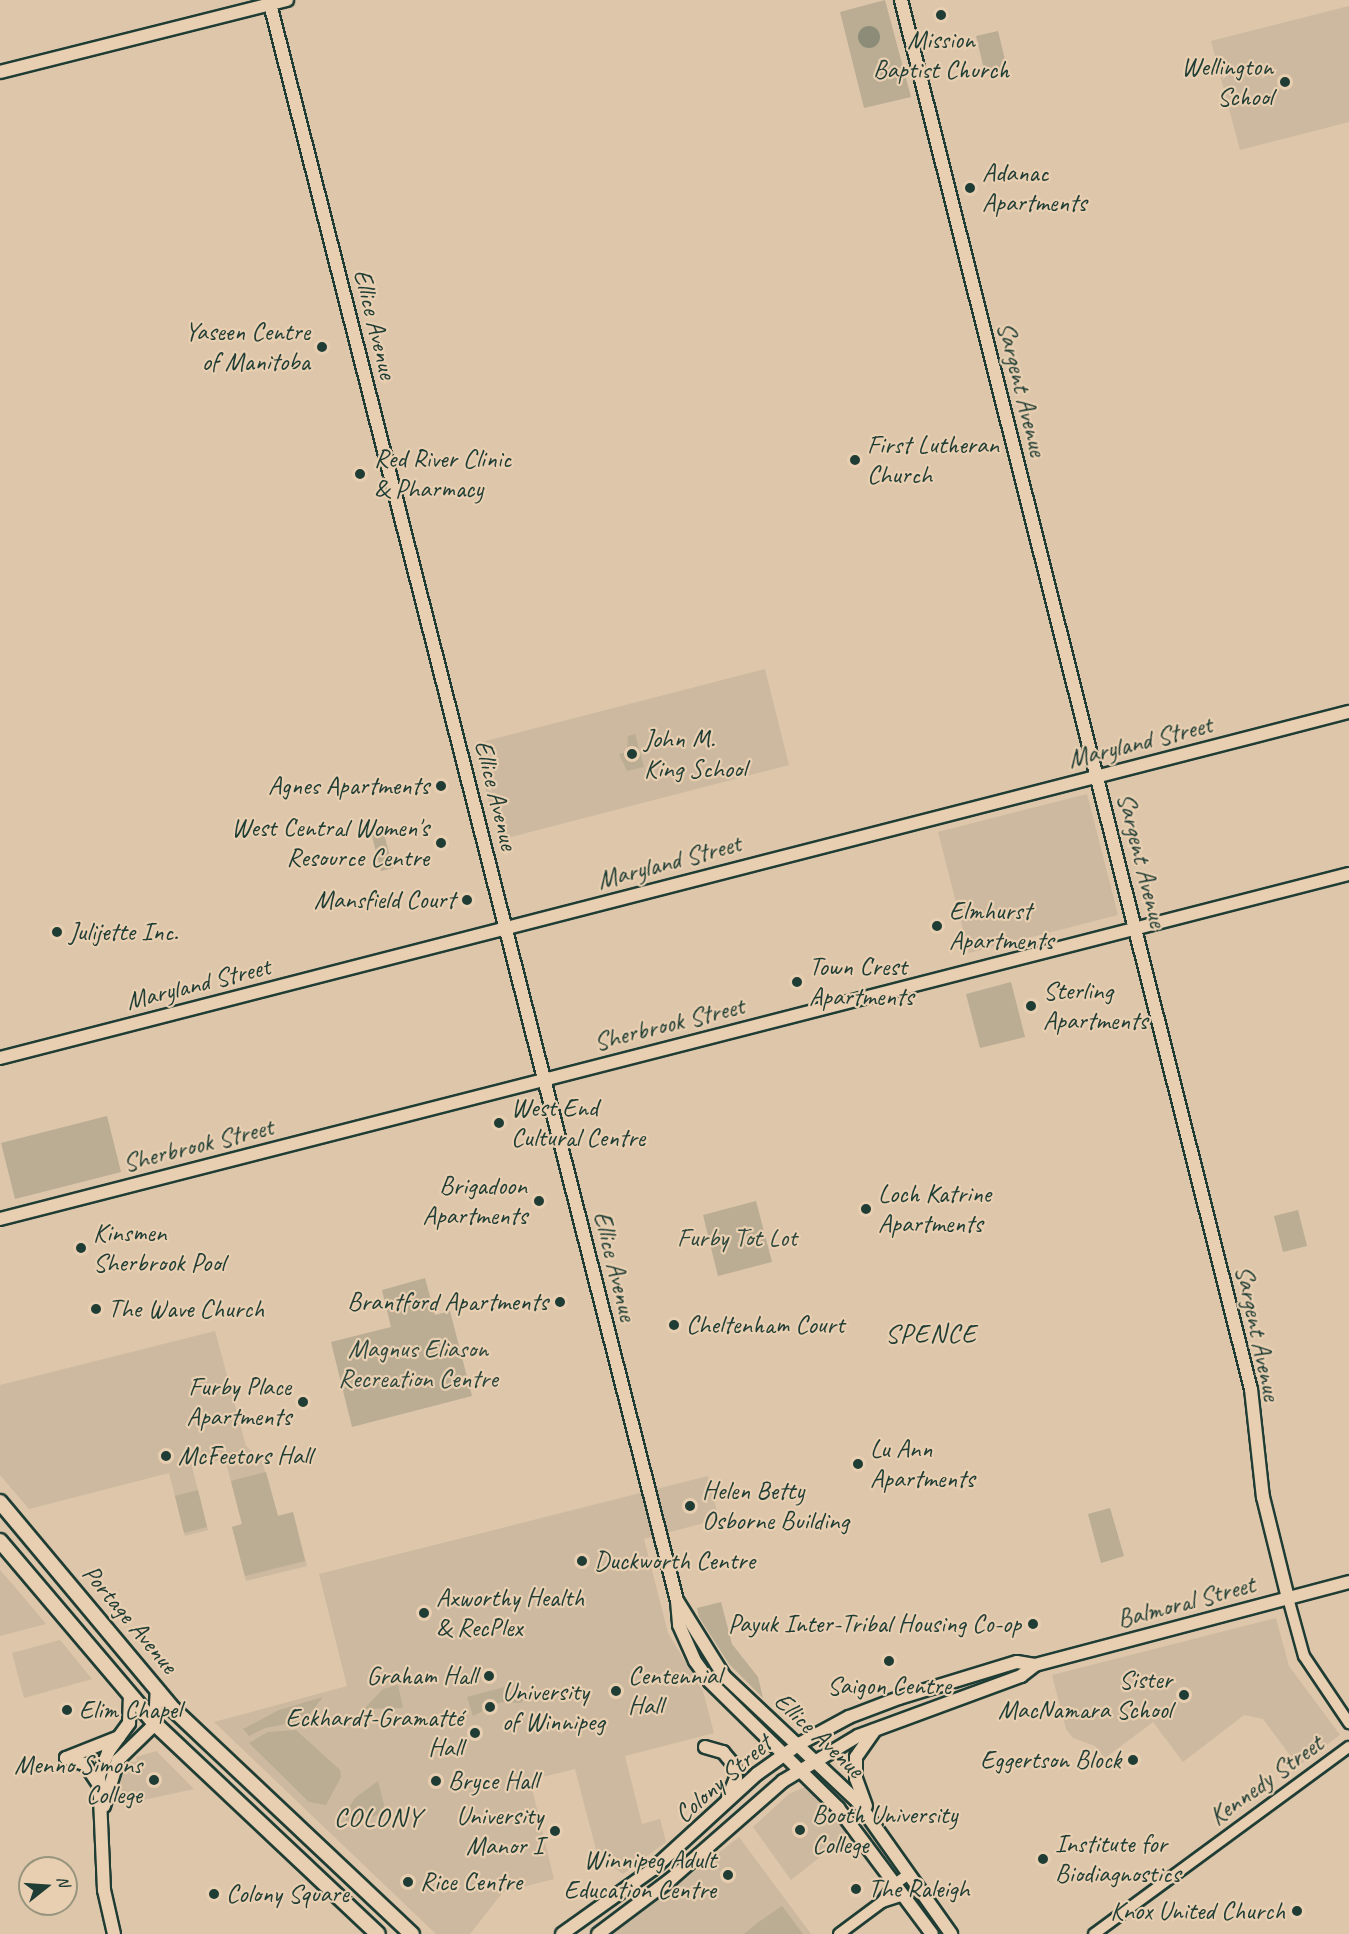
<!DOCTYPE html>
<meta charset="utf-8">
<style>
body{margin:0}
#map{position:relative;width:1349px;height:1934px;overflow:hidden;background:#ddc6aa;font-family:Caveat,sans-serif}
div>[style]{position:absolute}
[style*='--x']{left:calc(var(--x)*1px);top:calc(var(--y)*1px);width:calc(var(--w)*1px);rotate:calc(var(--a)*1deg)}
.built>*{inset:0;background:#ccb99f}
.green>*{inset:0;background:#baad93}
.water>*{inset:0;background:#8c8c78}
.round{border-radius:50%}
.roads{filter:drop-shadow(2px 0 #1f3d34) drop-shadow(-2px 0 #1f3d34) drop-shadow(0 2px #1f3d34) drop-shadow(0 -2px #1f3d34)}
.tertiary>*{height:10px;margin:-5px;padding:0 5px;transform-origin:5px;border-radius:5px;background:#e9cfb1}
.secondary>*{height:12px;margin:-6px;padding:0 6px;transform-origin:6px;border-radius:6px;background:#e9cfb1}
.primary>*{height:14px;margin:-7px;padding:0 7px;transform-origin:7px;border-radius:7px;background:#e9cfb1}
.dots>*{width:16px;height:16px;translate:-50% -50%;box-sizing:border-box;border:3px solid #e9cfb1;border-radius:50%}
span{translate:-50% -50%;white-space:nowrap;text-align:center;line-height:1.15;-webkit-text-stroke:4.5px #e9cfb1;paint-order:stroke}
.poi-label{font-size:26px;color:#1f3d34}
.right{translate:-100% -50%;text-align:right}
.left{translate:0 -50%;text-align:left}
.street-label{font-size:26px;color:#1f3d34}
.park-label{font-size:26px;color:#2e483e}
.neighbourhood-label{font-size:27px;color:#1f3d34;letter-spacing:1.5px}
.north{position:absolute;left:18px;top:1856px;width:60px;height:60px;box-sizing:border-box;background:#e9cfb1;border:2px solid #98957f;border-radius:50%;rotate:73deg;font-size:16px;font-weight:700;line-height:24px;text-align:center;color:#1f3d34}
.north::after{content:'';display:block;margin:auto;width:21px;height:27px;background:#1f3d34;clip-path:polygon(50% 0,100% 100%,50% 72%,0 100%)}
</style>
<div id="map">
<div class="built">
<div style="clip-path:polygon(1349px 6px,1349px 122px,1240px 150px,1211px 41px)"></div>
<div style="clip-path:polygon(765px 669px,789px 765px,499px 840px,474px 744px)"></div>
<div style="clip-path:polygon(1087px 794px,1118px 915px,969px 953px,938px 832px)"></div>
<div style="clip-path:polygon(215px 1331px,246px 1446px,262px 1461px,278px 1516px,293px 1512px,307px 1566px,246px 1581px,232px 1527px,242px 1524px,225px 1459px,192px 1467px,208px 1530px,185px 1536px,169px 1473px,29px 1509px,0 1475px,0 1385px)"></div>
<div style="clip-path:polygon(708px 1476px,719px 1519px,644px 1539px,668px 1633px,703px 1691px,714px 1733px,625px 1756px,642px 1824px,660px 1819px,666px 1842px,623px 1874px,598px 1857px,575px 1769px,530px 1780px,554px 1879px,503px 1892px,470px 1934px,436px 1934px,214px 1722px,347px 1686px,319px 1574px)"></div>
<div style="clip-path:polygon(0 1570px,14px 1586px,46px 1624px,0 1636px)"></div>
<div style="clip-path:polygon(1276px 1618px,1289px 1666px,1340px 1735px,1298px 1766px,1263px 1719px,1244px 1715px,1183px 1762px,1153px 1722px,1105px 1758px,1095px 1746px,1073px 1738px,1066px 1729px,1052px 1675px)"></div>
<div style="clip-path:polygon(60px 1640px,92px 1679px,24px 1698px,12px 1653px)"></div>
<div style="clip-path:polygon(156px 1751px,194px 1789px,125px 1804px,120px 1785px,123px 1770px,129px 1768px,127px 1763px,137px 1761px,136px 1757px)"></div>
<div style="clip-path:polygon(805px 1787px,815px 1792px,848px 1835px,791px 1880px,753px 1827px,789px 1794px)"></div>
<div style="clip-path:polygon(739px 1837px,811px 1934px,612px 1934px,642px 1912px)"></div>
</div>
<div class="green">
<div style="clip-path:polygon(885px 0,911px 97px,864px 108px,840px 12px)"></div>
<div style="clip-path:polygon(998px 31px,1007px 68px,985px 73px,976px 36px)"></div>
<div style="clip-path:polygon(635px 734px,644px 767px,627px 771px,619px 754px,627px 752px,628px 736px)"></div>
<div style="clip-path:polygon(382px 826px,393px 868px,381px 871px,370px 829px)"></div>
<div style="clip-path:polygon(1011px 982px,1025px 1037px,980px 1048px,966px 994px)"></div>
<div style="clip-path:polygon(107px 1116px,121px 1172px,15px 1199px,1px 1143px)"></div>
<div style="clip-path:polygon(756px 1201px,772px 1262px,718px 1276px,703px 1215px)"></div>
<div style="clip-path:polygon(1298px 1210px,1307px 1246px,1283px 1252px,1274px 1216px)"></div>
<div style="clip-path:polygon(425px 1278px,435px 1315px,450px 1311px,472px 1396px,352px 1427px,331px 1342px,391px 1327px,382px 1290px)"></div>
<div style="clip-path:polygon(266px 1472px,278px 1516px,293px 1512px,305px 1561px,245px 1576px,232px 1527px,242px 1524px,231px 1481px)"></div>
<div style="clip-path:polygon(198px 1490px,207px 1527px,184px 1533px,175px 1496px)"></div>
<div style="clip-path:polygon(1110px 1508px,1124px 1556px,1101px 1563px,1088px 1514px)"></div>
<div style="clip-path:polygon(721px 1602px,732px 1644px,758px 1677px,763px 1698px,729px 1664px,699px 1617px,697px 1608px)"></div>
<div style="clip-path:polygon(518px 1683px,523px 1701px,520px 1703px,501px 1702px,473px 1716px,467px 1697px,508px 1686px,511px 1693px,518px 1691px,513px 1685px)"></div>
<div style="clip-path:polygon(398px 1685px,403px 1708px,364px 1709px,383px 1689px)"></div>
<div style="clip-path:polygon(323px 1697px,309px 1715px,297px 1722px,265px 1728px,249px 1736px,243px 1729px,279px 1710px)"></div>
<div style="clip-path:polygon(296px 1730px,340px 1770px,341px 1777px,326px 1805px,309px 1802px,249px 1743px,268px 1732px)"></div>
<div style="clip-path:polygon(378px 1781px,386px 1813px,346px 1823px,346px 1812px,355px 1798px)"></div>
<div style="clip-path:polygon(782px 1906px,803px 1934px,744px 1934px,760px 1921px)"></div>
</div>
<div class="water">
<div class="round" style="left:858px;top:26px;width:22px;height:22px"></div>
</div>
<div class="roads">
<div class="tertiary">
<div style="--x:1288;--y:1598;--w:60;--a:74.6"></div>
<div style="--x:1304;--y:1656;--w:81;--a:56.1"></div>
<div style="--x:882;--y:1902;--w:22;--a:-54"></div>
<div style="--x:895;--y:1884;--w:17;--a:-36"></div>
<div style="--x:839;--y:1934;--w:54;--a:-36.7"></div>
<div style="--x:882;--y:1902;--w:22;--a:-18"></div>
<div style="--x:1094;--y:1934;--w:316;--a:-36.3"></div>
</div>
<div class="secondary">
<div style="--x:269;--y:0;--w:1652;--a:75.7"></div>
<div style="--x:677;--y:1601;--w:24;--a:85"></div>
<div style="--x:679;--y:1625;--w:39;--a:66"></div>
<div style="--x:695;--y:1661;--w:26;--a:54"></div>
<div style="--x:710;--y:1682;--w:180;--a:44.5"></div>
<div style="--x:838;--y:1808;--w:157;--a:53.3"></div>
<div style="--x:901;--y:0;--w:1432;--a:75.86"></div>
<div style="--x:1251;--y:1389;--w:109;--a:83.7"></div>
<div style="--x:1263;--y:1497;--w:104;--a:76.1"></div>
<div style="--x:0;--y:72;--w:296;--a:-14.1"></div>
<div style="--x:0;--y:1058;--w:1393;--a:-14.39"></div>
<div style="--x:0;--y:1219;--w:1392;--a:-14.35"></div>
<div style="--x:678;--y:1602;--w:87;--a:58.1"></div>
<div style="--x:724;--y:1676;--w:183;--a:43.2"></div>
<div style="--x:857;--y:1801;--w:163;--a:54.7"></div>
<div style="--x:705;--y:1747;--w:19;--a:16"></div>
<div style="--x:723;--y:1752;--w:17;--a:50"></div>
<div style="--x:734;--y:1765;--w:13;--a:81"></div>
<div style="--x:736;--y:1778;--w:22;--a:112"></div>
<div style="--x:66;--y:1758;--w:57;--a:-21.6"></div>
<div style="--x:66;--y:1758;--w:20;--a:18"></div>
<div style="--x:85;--y:1764;--w:23;--a:56"></div>
<div style="--x:104;--y:1806;--w:48;--a:-73.1"></div>
<div style="--x:118;--y:1760;--w:52;--a:-44.2"></div>
<div style="--x:155;--y:1724;--w:35;--a:-87"></div>
<div style="--x:866;--y:1806;--w:29;--a:-110"></div>
<div style="--x:856;--y:1779;--w:22;--a:-90"></div>
<div style="--x:856;--y:1757;--w:33;--a:-55"></div>
<div style="--x:114;--y:1934;--w:45;--a:-102.8"></div>
<div style="--x:104;--y:1890;--w:114;--a:-92.5"></div>
<div style="--x:99;--y:1776;--w:26;--a:-69"></div>
<div style="--x:108;--y:1752;--w:36;--a:-54"></div>
<div style="--x:129;--y:1723;--w:26;--a:-88"></div>
<div style="--x:562;--y:1934;--w:112;--a:-35.5"></div>
<div style="--x:653;--y:1869;--w:141;--a:-42.4"></div>
<div style="--x:757;--y:1774;--w:52;--a:-35.5"></div>
<div style="--x:799;--y:1744;--w:57;--a:-28.4"></div>
<div style="--x:849;--y:1717;--w:53;--a:-20.8"></div>
<div style="--x:899;--y:1698;--w:123;--a:-17"></div>
<div style="--x:1017;--y:1662;--w:18;--a:9"></div>
<div style="--x:598;--y:1934;--w:90;--a:-36.9"></div>
<div style="--x:670;--y:1880;--w:150;--a:-41.2"></div>
<div style="--x:783;--y:1781;--w:87;--a:-31"></div>
<div style="--x:858;--y:1736;--w:174;--a:-20.2"></div>
<div style="--x:1021;--y:1676;--w:18;--a:-38"></div>
<div style="--x:1035;--y:1665;--w:325;--a:-14.8"></div>
</div>
<div class="primary">
<div style="--x:0;--y:1502;--w:271;--a:50.1"></div>
<div style="--x:174;--y:1710;--w:327;--a:43.3"></div>
<div style="--x:0;--y:1541;--w:240;--a:49.7"></div>
<div style="--x:155;--y:1724;--w:306;--a:43.3"></div>
</div>
</div>
<div class="dots">
<div style="left:941px;top:15px;background:#1f3d34"></div>
<div style="left:1285px;top:82px;background:#1f3d34"></div>
<div style="left:970px;top:188px;background:#1f3d34"></div>
<div style="left:322px;top:347px;background:#1f3d34"></div>
<div style="left:855px;top:460px;background:#1f3d34"></div>
<div style="left:360px;top:474px;background:#1f3d34"></div>
<div style="left:632px;top:754px;background:#1f3d34"></div>
<div style="left:441px;top:786px;background:#1f3d34"></div>
<div style="left:441px;top:843px;background:#1f3d34"></div>
<div style="left:467px;top:900px;background:#1f3d34"></div>
<div style="left:937px;top:926px;background:#1f3d34"></div>
<div style="left:57px;top:932px;background:#1f3d34"></div>
<div style="left:797px;top:982px;background:#1f3d34"></div>
<div style="left:1031px;top:1006px;background:#1f3d34"></div>
<div style="left:499px;top:1123px;background:#1f3d34"></div>
<div style="left:539px;top:1201px;background:#1f3d34"></div>
<div style="left:866px;top:1209px;background:#1f3d34"></div>
<div style="left:81px;top:1248px;background:#1f3d34"></div>
<div style="left:560px;top:1302px;background:#1f3d34"></div>
<div style="left:96px;top:1309px;background:#1f3d34"></div>
<div style="left:674px;top:1325px;background:#1f3d34"></div>
<div style="left:303px;top:1402px;background:#1f3d34"></div>
<div style="left:166px;top:1456px;background:#1f3d34"></div>
<div style="left:858px;top:1464px;background:#1f3d34"></div>
<div style="left:690px;top:1506px;background:#1f3d34"></div>
<div style="left:582px;top:1561px;background:#1f3d34"></div>
<div style="left:424px;top:1613px;background:#1f3d34"></div>
<div style="left:1033px;top:1624px;background:#1f3d34"></div>
<div style="left:889px;top:1661px;background:#1f3d34"></div>
<div style="left:489px;top:1676px;background:#1f3d34"></div>
<div style="left:616px;top:1691px;background:#1f3d34"></div>
<div style="left:1184px;top:1695px;background:#1f3d34"></div>
<div style="left:490px;top:1707px;background:#1f3d34"></div>
<div style="left:67px;top:1710px;background:#1f3d34"></div>
<div style="left:475px;top:1733px;background:#1f3d34"></div>
<div style="left:1133px;top:1760px;background:#1f3d34"></div>
<div style="left:154px;top:1780px;background:#1f3d34"></div>
<div style="left:436px;top:1781px;background:#1f3d34"></div>
<div style="left:800px;top:1830px;background:#1f3d34"></div>
<div style="left:555px;top:1831px;background:#1f3d34"></div>
<div style="left:1043px;top:1859px;background:#1f3d34"></div>
<div style="left:728px;top:1875px;background:#1f3d34"></div>
<div style="left:408px;top:1882px;background:#1f3d34"></div>
<div style="left:856px;top:1889px;background:#1f3d34"></div>
<div style="left:214px;top:1894px;background:#1f3d34"></div>
<div style="left:1297px;top:1911px;background:#1f3d34"></div>
</div>
<div class="poi-label">
<span style="left:941px;top:55px">Mission<br>Baptist Church</span>
<span class="right" style="left:1273px;top:82px">Wellington<br>School</span>
<span class="left" style="left:982px;top:188px">Adanac<br>Apartments</span>
<span class="right" style="left:310px;top:347px">Yaseen Centre<br>of Manitoba</span>
<span class="left" style="left:867px;top:460px">First Lutheran<br>Church</span>
<span class="left" style="left:374px;top:474px">Red River Clinic<br>&amp; Pharmacy</span>
<span class="left" style="left:644px;top:754px">John M.<br>King School</span>
<span class="right" style="left:429px;top:786px">Agnes Apartments</span>
<span class="right" style="left:429px;top:843px">West Central Women's<br>Resource Centre</span>
<span class="right" style="left:455px;top:900px">Mansfield Court</span>
<span class="left" style="left:949px;top:926px">Elmhurst<br>Apartments</span>
<span class="left" style="left:69px;top:932px">Julijette Inc.</span>
<span class="left" style="left:809px;top:982px">Town Crest<br>Apartments</span>
<span class="left" style="left:1043px;top:1006px">Sterling<br>Apartments</span>
<span class="left" style="left:511px;top:1123px">West End<br>Cultural Centre</span>
<span class="right" style="left:527px;top:1201px">Brigadoon<br>Apartments</span>
<span class="left" style="left:878px;top:1209px">Loch Katrine<br>Apartments</span>
<span class="left" style="left:93px;top:1248px">Kinsmen<br>Sherbrook Pool</span>
<span class="right" style="left:548px;top:1302px">Brantford Apartments</span>
<span class="left" style="left:108px;top:1309px">The Wave Church</span>
<span class="left" style="left:686px;top:1325px">Cheltenham Court</span>
<span class="right" style="left:291px;top:1402px">Furby Place<br>Apartments</span>
<span class="left" style="left:870px;top:1464px">Lu Ann<br>Apartments</span>
<span class="left" style="left:178px;top:1456px">McFeetors Hall</span>
<span class="left" style="left:702px;top:1506px">Helen Betty<br>Osborne Building</span>
<span class="left" style="left:594px;top:1561px">Duckworth Centre</span>
<span class="left" style="left:436px;top:1613px">Axworthy Health<br>&amp; RecPlex</span>
<span class="right" style="left:1021px;top:1624px">Payuk Inter-Tribal Housing Co-op</span>
<span class="right" style="left:477px;top:1676px">Graham Hall</span>
<span class="left" style="left:628px;top:1691px">Centennial<br>Hall</span>
<span class="right" style="left:1172px;top:1695px">Sister<br>MacNamara School</span>
<span style="left:889px;top:1686px">Saigon Centre</span>
<span class="left" style="left:502px;top:1707px">University<br>of Winnipeg</span>
<span class="left" style="left:79px;top:1710px">Elim Chapel</span>
<span class="right" style="left:463px;top:1733px">Eckhardt-Gramatté<br>Hall</span>
<span class="right" style="left:1121px;top:1760px">Eggertson Block</span>
<span class="right" style="left:142px;top:1780px">Menno Simons<br>College</span>
<span class="left" style="left:448px;top:1781px">Bryce Hall</span>
<span class="left" style="left:812px;top:1830px">Booth University<br>College</span>
<span class="right" style="left:543px;top:1831px">University<br>Manor I</span>
<span class="left" style="left:1055px;top:1859px">Institute for<br>Biodiagnostics</span>
<span class="right" style="left:716px;top:1875px">Winnipeg Adult<br>Education Centre</span>
<span class="left" style="left:420px;top:1882px">Rice Centre</span>
<span class="left" style="left:868px;top:1889px">The Raleigh</span>
<span class="left" style="left:226px;top:1894px">Colony Square</span>
<span class="right" style="left:1285px;top:1911px">Knox United Church</span>
</div>
<div class="street-label">
<span style="left:375px;top:324px;rotate:76deg">Ellice Avenue</span>
<span style="left:1022px;top:389px;rotate:76deg">Sargent Avenue</span>
<span style="left:1140px;top:742px;rotate:-14deg">Maryland Street</span>
<span style="left:496px;top:795px;rotate:76deg">Ellice Avenue</span>
<span style="left:1142px;top:860px;rotate:76deg">Sargent Avenue</span>
<span style="left:669px;top:862px;rotate:-15deg">Maryland Street</span>
<span style="left:198px;top:984px;rotate:-14deg">Maryland Street</span>
<span style="left:669px;top:1024px;rotate:-14deg">Sherbrook Street</span>
<span style="left:198px;top:1145px;rotate:-14deg">Sherbrook Street</span>
<span style="left:615px;top:1266px;rotate:76deg">Ellice Avenue</span>
<span style="left:1258px;top:1333px;rotate:78deg">Sargent Avenue</span>
<span style="left:1186px;top:1602px;rotate:-15deg">Balmoral Street</span>
<span style="left:130px;top:1619px;rotate:50deg">Portage Avenue</span>
<span style="left:819px;top:1735px;rotate:43deg">Ellice Avenue</span>
<span style="left:723px;top:1779px;rotate:-41deg">Colony Street</span>
<span style="left:1266px;top:1780px;rotate:-36deg">Kennedy Street</span>
</div>
<div class="park-label">
<span style="left:737px;top:1238px">Furby Tot Lot</span>
<span style="left:418px;top:1364px">Magnus Eliason<br>Recreation Centre</span>
</div>
<div class="neighbourhood-label">
<span style="left:931px;top:1334px">SPENCE</span>
<span style="left:378px;top:1818px">COLONY</span>
</div>
<div class="north">N</div>
</div>
